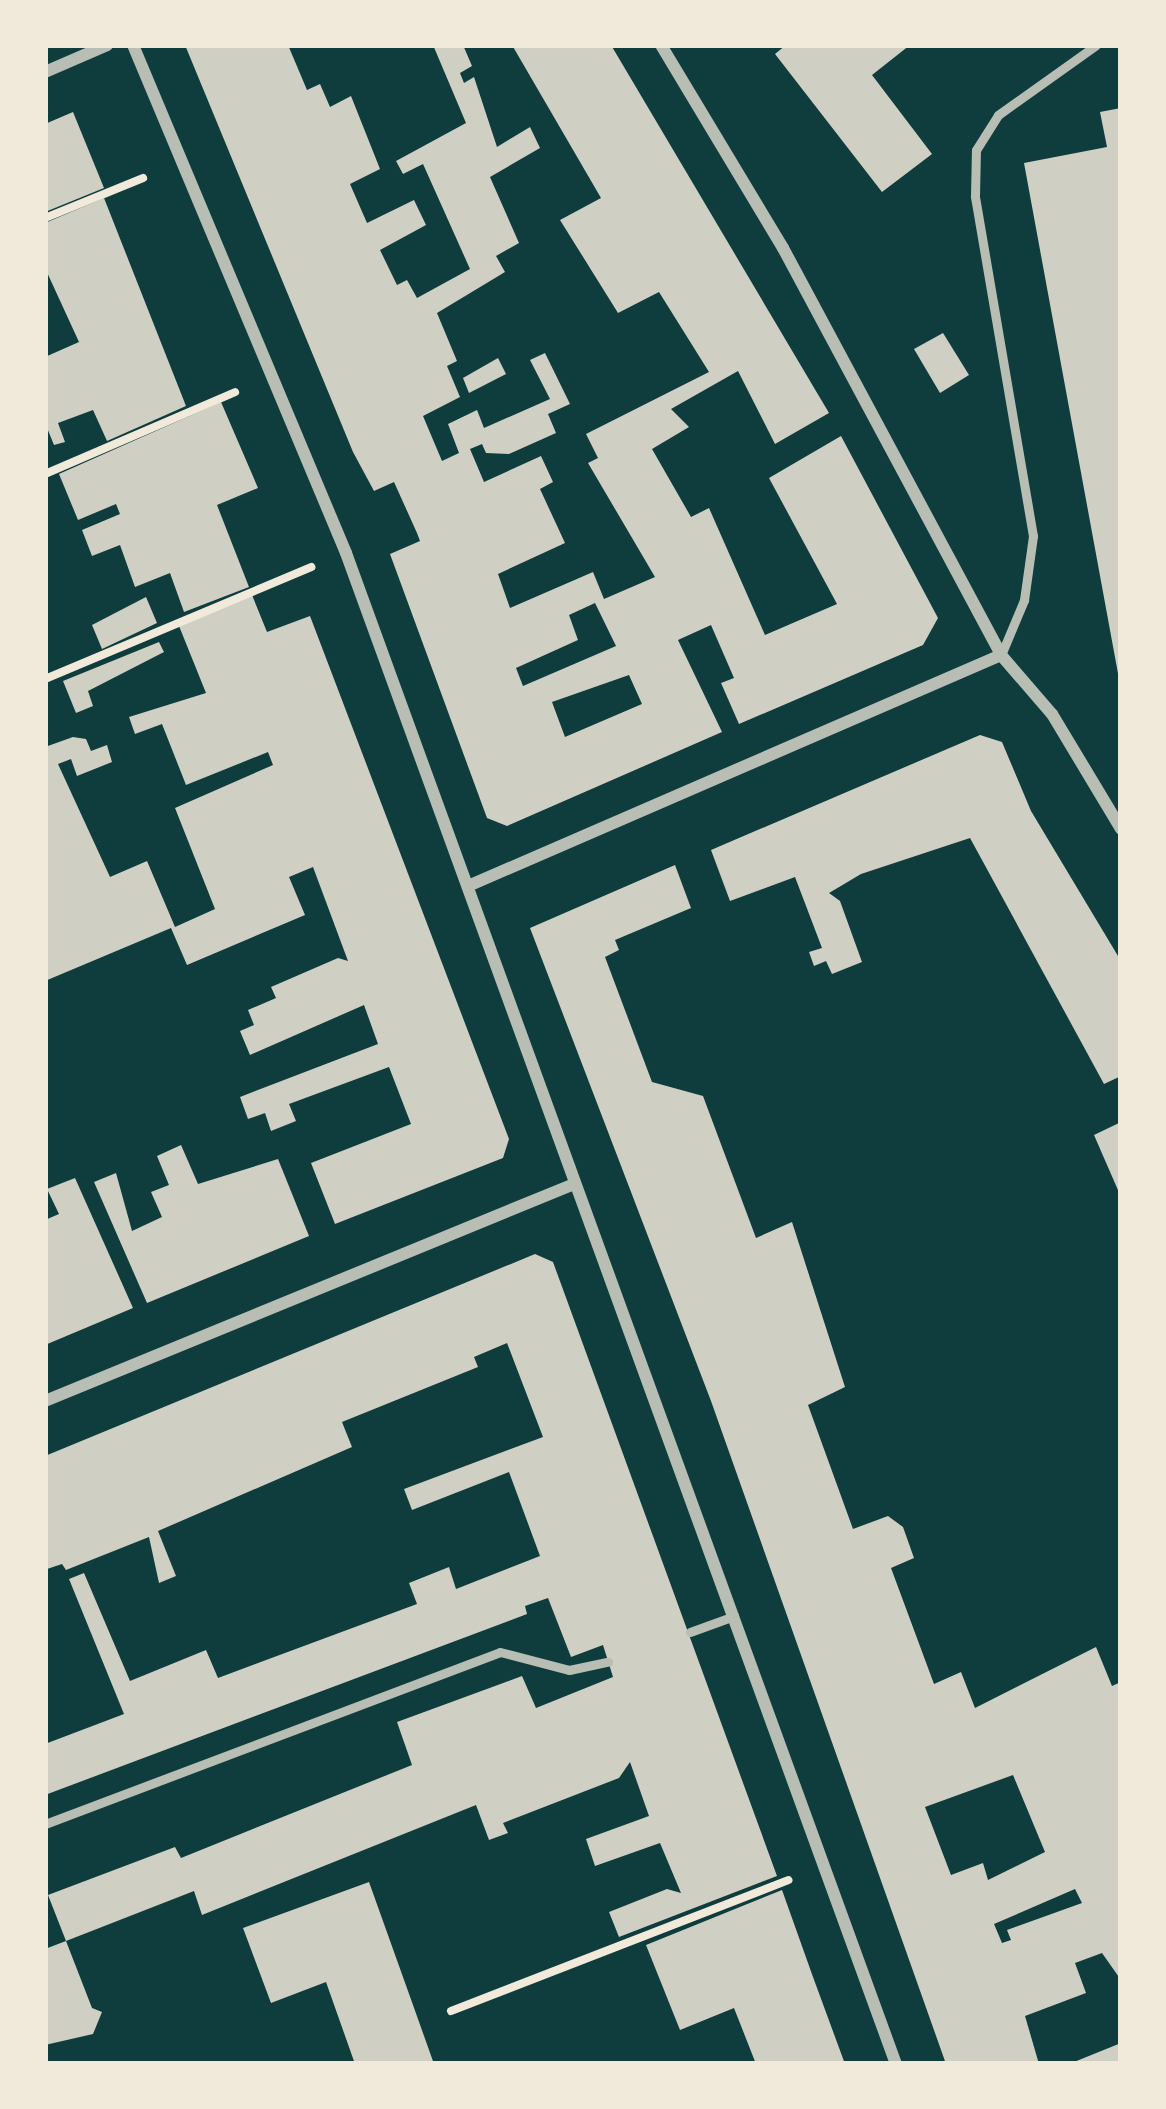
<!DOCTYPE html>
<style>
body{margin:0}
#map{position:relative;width:1166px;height:2109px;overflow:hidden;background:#0f3d3e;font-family:"Sofia Sans Condensed",sans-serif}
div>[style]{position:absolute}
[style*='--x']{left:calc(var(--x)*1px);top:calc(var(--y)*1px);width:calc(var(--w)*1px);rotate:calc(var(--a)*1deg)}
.building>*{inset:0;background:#cfcfc3}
.path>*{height:8px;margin:-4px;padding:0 4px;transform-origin:4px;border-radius:4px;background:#f1e9da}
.service>*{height:9px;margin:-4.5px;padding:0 4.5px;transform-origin:4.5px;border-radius:4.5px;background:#b8beb3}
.minor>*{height:12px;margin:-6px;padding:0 6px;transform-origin:6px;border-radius:6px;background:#b8beb3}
span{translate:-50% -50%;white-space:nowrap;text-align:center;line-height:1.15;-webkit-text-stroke:12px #f1e9da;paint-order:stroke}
.frame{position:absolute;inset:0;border:48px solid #f1e9da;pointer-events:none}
</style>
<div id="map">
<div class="building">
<div style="clip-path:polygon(evenodd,185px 45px,288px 45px,307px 90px,320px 84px,330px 107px,351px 96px,380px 169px,350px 184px,367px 223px,414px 200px,426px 225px,380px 250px,397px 285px,407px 280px,417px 298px,470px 269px,423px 164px,403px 174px,396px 161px,466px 123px,433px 45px,463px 45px,472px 66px,460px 73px,464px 83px,474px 77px,497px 147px,530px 127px,540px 148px,490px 177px,519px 243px,496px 256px,505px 272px,437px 313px,457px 361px,447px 366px,460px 397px,423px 416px,442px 461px,459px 453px,448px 424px,477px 410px,484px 428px,550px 399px,530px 360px,545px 353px,570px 404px,548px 414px,556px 433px,509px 454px,486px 453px,482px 444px,470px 449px,484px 482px,541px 456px,553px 482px,540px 489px,565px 543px,498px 574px,510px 608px,593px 572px,604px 599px,655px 577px,588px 463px,598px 458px,586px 434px,709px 372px,659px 292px,618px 313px,560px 220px,601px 198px,512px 45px,611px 45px,829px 413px,775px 444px,738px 371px,671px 409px,689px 427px,652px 449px,691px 517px,709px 508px,765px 635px,837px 604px,769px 478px,841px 436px,938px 618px,923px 645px,739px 724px,721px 683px,734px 678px,711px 625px,678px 640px,722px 732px,507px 826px,487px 818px,390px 554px,420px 541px,417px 533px,394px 482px,374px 491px,353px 452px,185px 45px,595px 603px,616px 646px,523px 686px,516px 668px,578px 640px,569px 615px,595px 603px,185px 45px,629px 675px,642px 704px,565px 737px,552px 702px,629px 675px)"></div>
<div style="clip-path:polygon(786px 45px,910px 45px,872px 75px,932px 154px,882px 192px,775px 54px)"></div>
<div style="clip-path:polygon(1121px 108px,1121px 679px,1119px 679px,1024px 163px,1107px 147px,1100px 112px)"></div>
<div style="clip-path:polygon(73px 112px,104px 188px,45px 212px,45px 124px)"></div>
<div style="clip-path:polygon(104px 198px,186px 406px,107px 441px,93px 410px,58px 423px,65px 442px,54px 445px,45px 423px,45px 357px,79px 342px,45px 268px,45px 223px)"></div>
<div style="clip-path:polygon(943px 333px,969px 375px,940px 393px,914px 349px)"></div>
<div style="clip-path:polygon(498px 358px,506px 374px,469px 393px,463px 378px)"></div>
<div style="clip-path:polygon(221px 402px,258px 488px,217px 505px,249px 587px,184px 612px,170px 573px,135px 587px,120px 545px,92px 556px,82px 530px,120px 514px,116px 504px,78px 520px,59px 474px)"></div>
<div style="clip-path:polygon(252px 595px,267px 632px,310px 616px,509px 1139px,503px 1158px,335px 1224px,311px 1163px,411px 1124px,389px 1067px,289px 1104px,296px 1121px,271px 1131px,265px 1113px,248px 1119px,240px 1097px,378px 1044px,364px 1005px,250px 1055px,240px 1031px,254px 1025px,248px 1010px,276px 998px,271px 987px,338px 958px,348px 961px,313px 867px,289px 877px,305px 915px,187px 965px,171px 928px,45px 981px,45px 747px,73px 737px,86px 739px,91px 751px,107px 745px,112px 762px,77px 776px,71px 759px,58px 764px,110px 877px,147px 861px,175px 927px,215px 909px,175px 808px,273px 765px,268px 752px,186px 785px,162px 724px,135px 734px,129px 717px,206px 693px,179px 626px)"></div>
<div style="clip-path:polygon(146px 597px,157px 623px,102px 649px,92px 625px)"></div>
<div style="clip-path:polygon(159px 642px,164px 652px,88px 691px,93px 706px,76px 713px,63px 681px)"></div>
<div style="clip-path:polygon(980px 735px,1002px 742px,1031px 811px,1121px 961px,1121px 1076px,1104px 1084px,970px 838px,861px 874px,829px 893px,840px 901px,862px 962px,832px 974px,826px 961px,814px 966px,809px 952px,822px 948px,795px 877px,730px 901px,711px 850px)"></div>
<div style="clip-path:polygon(evenodd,675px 865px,691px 908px,615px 940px,619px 950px,605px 957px,652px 1082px,703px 1096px,756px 1238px,792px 1222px,845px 1387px,808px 1405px,853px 1529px,888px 1516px,903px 1527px,914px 1558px,891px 1568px,934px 1684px,961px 1672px,975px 1708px,1096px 1647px,1112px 1686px,1121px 1682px,1121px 1980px,1102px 1953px,1075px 1963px,1086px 1993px,1025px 2016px,1039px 2064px,946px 2064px,711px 1401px,530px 928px,675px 865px,1013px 1775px,1045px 1852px,988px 1880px,983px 1863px,951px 1875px,925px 1807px,1013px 1775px,675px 865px,1075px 1889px,1082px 1903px,1007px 1930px,1011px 1940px,1002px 1943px,994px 1924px,1075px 1889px)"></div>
<div style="clip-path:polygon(1121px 1122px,1121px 1197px,1094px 1135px)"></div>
<div style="clip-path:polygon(181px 1145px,198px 1184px,278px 1159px,309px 1236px,147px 1303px,94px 1182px,116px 1173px,132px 1231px,162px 1217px,151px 1192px,169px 1185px,157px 1156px)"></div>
<div style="clip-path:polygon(75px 1178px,133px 1308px,45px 1345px,45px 1220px,59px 1214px,47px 1189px)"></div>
<div style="clip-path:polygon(535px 1254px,553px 1262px,777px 1876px,619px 1937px,609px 1912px,667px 1889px,681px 1893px,660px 1843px,595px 1866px,586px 1839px,649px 1816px,630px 1762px,619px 1778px,503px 1823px,508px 1833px,489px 1840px,476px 1805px,202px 1915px,194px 1891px,66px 1941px,48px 1895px,175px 1847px,181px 1858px,412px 1765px,397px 1722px,522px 1676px,536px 1708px,613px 1677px,603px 1645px,571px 1657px,548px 1598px,525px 1606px,527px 1614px,45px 1795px,45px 1744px,124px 1714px,69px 1579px,84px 1573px,130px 1681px,206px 1650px,218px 1678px,417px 1604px,409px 1583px,449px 1567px,456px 1589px,540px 1556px,509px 1472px,412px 1510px,404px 1489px,543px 1437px,507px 1343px,474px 1357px,478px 1367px,342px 1422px,352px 1447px,158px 1531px,176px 1576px,159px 1583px,149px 1537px,66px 1570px,62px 1564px,47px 1569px,45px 1456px)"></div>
<div style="clip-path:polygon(369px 1882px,413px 2005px,434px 2064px,355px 2064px,326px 1982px,271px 2003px,243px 1928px)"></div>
<div style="clip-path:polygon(782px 1890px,813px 1977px,845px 2064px,756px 2064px,734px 2008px,680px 2030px,646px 1945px)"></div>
<div style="clip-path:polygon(66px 1941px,92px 2008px,102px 2012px,93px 2034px,45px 2045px,45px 1949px)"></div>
<div style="clip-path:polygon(1121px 2043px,1121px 2064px,1069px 2064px)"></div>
</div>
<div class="path">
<div style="--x:45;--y:218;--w:106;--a:-22.2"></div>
<div style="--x:45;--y:474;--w:207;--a:-23.3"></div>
<div style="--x:45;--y:679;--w:289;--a:-22.8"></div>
<div style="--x:451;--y:2011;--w:362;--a:-21.2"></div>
</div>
<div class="service">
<div style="--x:1001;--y:655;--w:60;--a:-67.3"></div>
<div style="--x:1024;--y:600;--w:65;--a:-82"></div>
<div style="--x:1033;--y:536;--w:345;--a:-99.7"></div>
<div style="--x:975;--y:196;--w:46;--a:-88.8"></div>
<div style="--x:976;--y:150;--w:41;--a:-57.8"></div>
<div style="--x:998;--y:115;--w:120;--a:-35.5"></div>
<div style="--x:690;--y:1632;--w:47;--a:-20"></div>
<div style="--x:45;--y:1824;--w:486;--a:-20.7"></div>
<div style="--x:500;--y:1652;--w:71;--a:14.6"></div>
<div style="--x:569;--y:1670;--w:40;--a:-12"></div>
</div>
<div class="minor">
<div style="--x:133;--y:45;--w:551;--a:67.25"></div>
<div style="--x:346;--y:553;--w:1608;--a:70"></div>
<div style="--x:661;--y:45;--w:237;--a:59"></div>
<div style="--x:783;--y:248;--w:462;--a:61.8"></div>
<div style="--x:1001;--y:655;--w:78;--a:49.2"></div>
<div style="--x:1052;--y:714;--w:134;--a:59"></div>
<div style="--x:45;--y:72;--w:68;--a:-23.5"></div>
<div style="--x:468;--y:886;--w:581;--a:-23.43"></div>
<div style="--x:45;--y:1401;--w:572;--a:-22.3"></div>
</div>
<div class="frame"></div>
</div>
